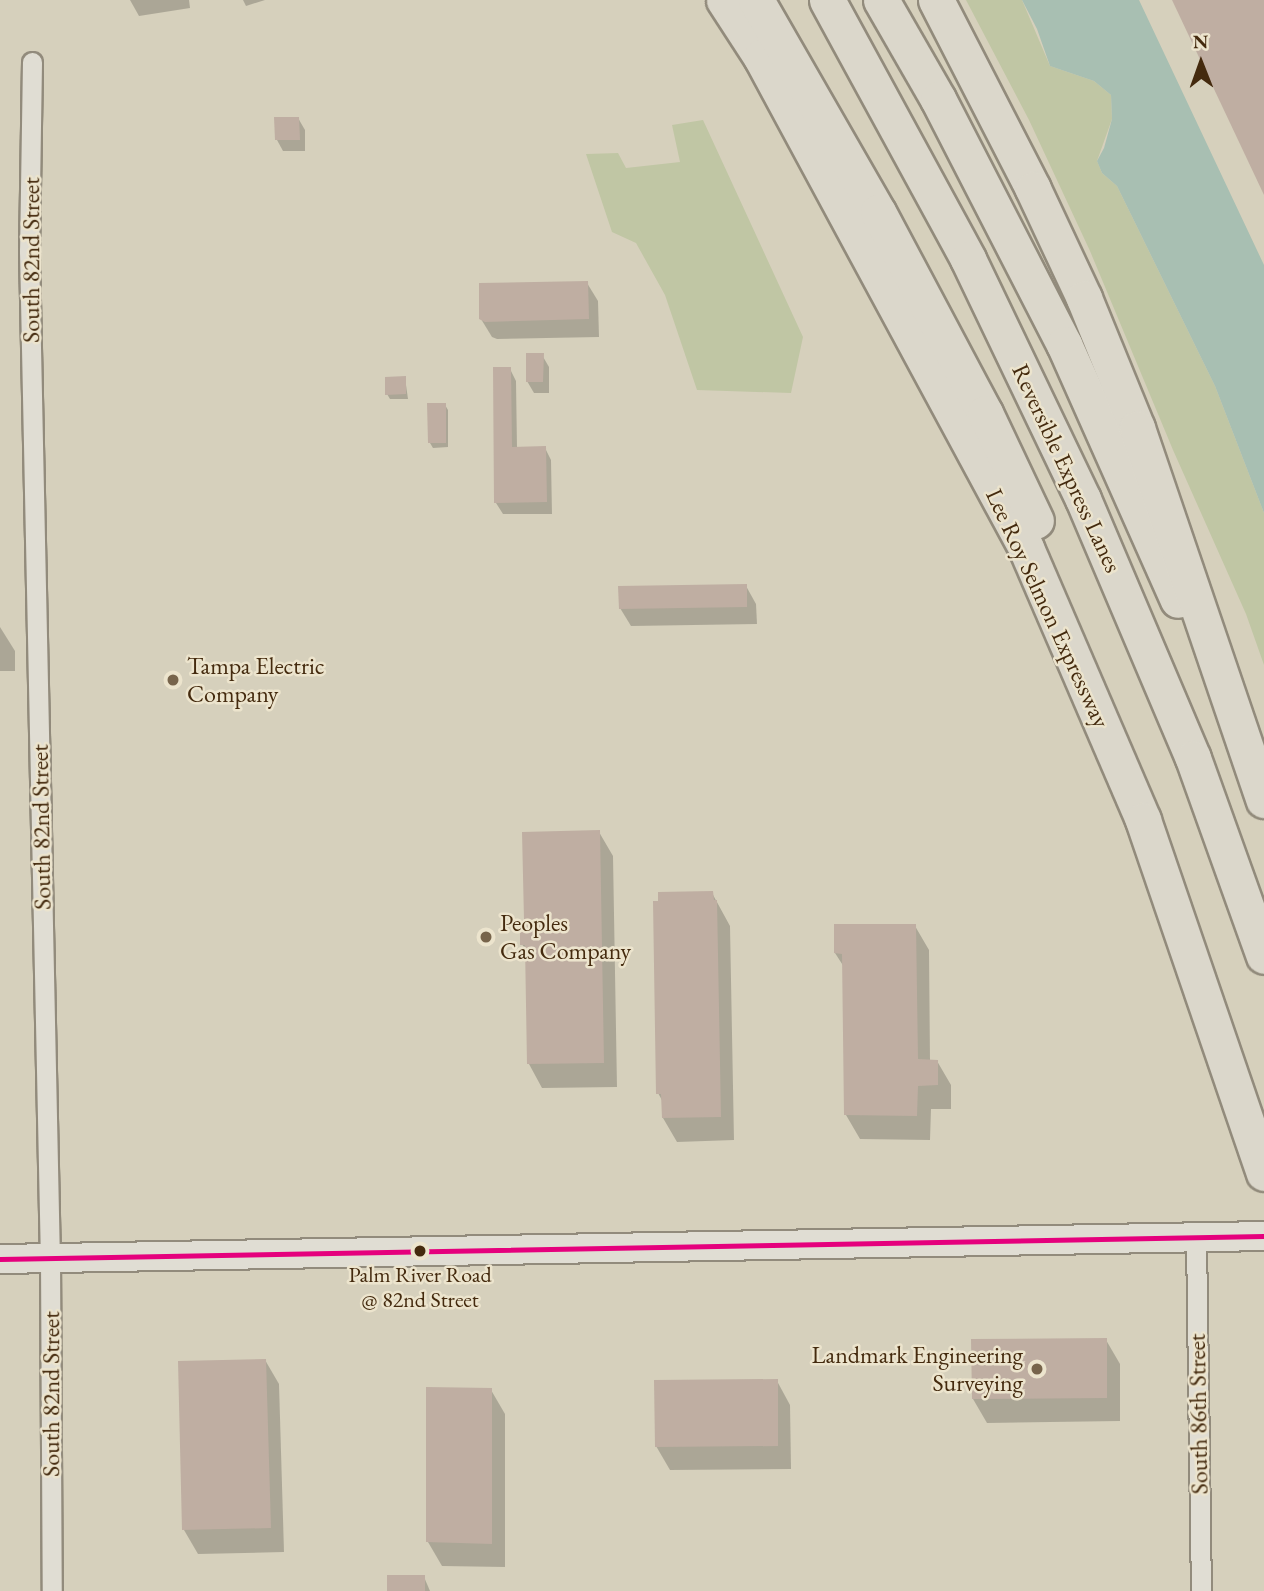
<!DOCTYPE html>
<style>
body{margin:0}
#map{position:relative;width:1264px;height:1591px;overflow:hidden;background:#d6d0bc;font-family:"EB Garamond",serif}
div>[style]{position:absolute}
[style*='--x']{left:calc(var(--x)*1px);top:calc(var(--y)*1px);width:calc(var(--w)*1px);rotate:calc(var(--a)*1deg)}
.green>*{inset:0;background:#c0c6a4}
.water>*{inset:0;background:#a8bfb2}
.shadow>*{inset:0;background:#0003}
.building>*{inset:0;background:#bfaea2}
.roads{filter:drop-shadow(2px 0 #928b7c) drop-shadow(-2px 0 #928b7c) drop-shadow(0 2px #928b7c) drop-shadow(0 -2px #928b7c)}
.street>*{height:19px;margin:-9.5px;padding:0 9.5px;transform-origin:9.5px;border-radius:9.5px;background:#e0ddd3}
.secondary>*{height:28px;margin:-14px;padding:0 14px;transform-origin:14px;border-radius:14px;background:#e0ddd3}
.highway>*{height:35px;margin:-17.5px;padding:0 17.5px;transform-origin:17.5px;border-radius:17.5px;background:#dbd7cb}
.bus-1>*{height:5px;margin:-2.5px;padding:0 2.5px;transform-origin:2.5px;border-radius:2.5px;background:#e5007d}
.dots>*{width:19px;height:19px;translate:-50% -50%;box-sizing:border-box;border:4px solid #ece4cd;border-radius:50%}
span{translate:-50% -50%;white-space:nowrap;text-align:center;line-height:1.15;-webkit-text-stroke:5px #ece4cd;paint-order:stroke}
.bus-label{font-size:22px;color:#442a0e}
.street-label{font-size:24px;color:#442a0e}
.poi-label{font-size:24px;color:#442a0e}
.left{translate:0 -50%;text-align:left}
.right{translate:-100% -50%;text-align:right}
.north{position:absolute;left:1166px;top:28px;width:70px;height:70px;-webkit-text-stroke:5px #ece4cd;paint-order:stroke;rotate:359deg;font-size:19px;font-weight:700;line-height:28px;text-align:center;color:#442a0e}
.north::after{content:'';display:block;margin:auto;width:24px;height:32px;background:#442a0e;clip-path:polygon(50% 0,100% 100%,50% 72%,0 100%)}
</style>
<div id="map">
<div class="green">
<div style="clip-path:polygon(966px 0,1022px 0,1050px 66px,1094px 81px,1111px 95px,1112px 119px,1097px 161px,1102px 173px,1117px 186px,1215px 386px,1264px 513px,1264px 665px,1246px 614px,1173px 450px,1090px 251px,1029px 120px)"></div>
<div style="clip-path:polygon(703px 120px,803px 337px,791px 393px,697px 390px,665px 295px,636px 243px,612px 232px,586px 154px,618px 153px,626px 168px,680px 162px,672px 125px)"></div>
</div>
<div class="water">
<div style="clip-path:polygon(1022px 0,1139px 0,1264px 265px,1264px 513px,1215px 386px,1117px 186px,1102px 173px,1097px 161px,1104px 148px,1112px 119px,1111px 95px,1094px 81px,1050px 66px,1037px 29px)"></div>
</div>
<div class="shadow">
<div style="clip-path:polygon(130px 0,189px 0,190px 8px,139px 16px)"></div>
<div style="clip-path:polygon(243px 0,265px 0,246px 6px)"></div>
<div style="clip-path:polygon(298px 118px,305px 130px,305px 151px,283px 151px,277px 140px)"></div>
<div style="clip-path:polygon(587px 283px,598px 301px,599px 337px,497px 339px,492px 337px,481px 319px)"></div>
<div style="clip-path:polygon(542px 355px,549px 367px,549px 393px,534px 393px,527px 381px)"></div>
<div style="clip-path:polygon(510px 369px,516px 381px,517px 448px,545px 448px,551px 460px,552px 514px,503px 514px,496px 503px)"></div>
<div style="clip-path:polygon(405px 378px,408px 399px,390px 399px,387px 394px)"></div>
<div style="clip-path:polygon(445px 405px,448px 410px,448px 447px,433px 448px,430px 443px)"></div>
<div style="clip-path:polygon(746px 586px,756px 604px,757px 624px,631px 626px,620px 608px)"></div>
<div style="clip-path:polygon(0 627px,15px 651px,15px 671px,0 671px)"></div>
<div style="clip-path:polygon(599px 832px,613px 856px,617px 1087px,542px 1088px,529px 1064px,527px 953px,522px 944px,526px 922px)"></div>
<div style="clip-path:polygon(712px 893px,730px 926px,734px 1140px,677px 1142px,663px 1118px,663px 1102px,658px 1093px)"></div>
<div style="clip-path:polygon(915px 926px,929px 950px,930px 1061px,937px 1061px,951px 1085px,951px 1109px,931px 1109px,930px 1140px,860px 1139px,846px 1115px,844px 967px,835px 953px)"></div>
<div style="clip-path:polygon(1106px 1340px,1120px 1364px,1120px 1421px,987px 1423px,973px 1399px)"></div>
<div style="clip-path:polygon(265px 1360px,279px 1384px,284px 1552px,198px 1554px,184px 1530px)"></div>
<div style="clip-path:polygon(777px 1381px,790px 1405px,791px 1469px,670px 1470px,656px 1446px)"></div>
<div style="clip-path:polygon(491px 1390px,505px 1414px,505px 1567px,442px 1566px,428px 1542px)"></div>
<div style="clip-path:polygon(388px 1577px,424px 1577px,430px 1591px,387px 1591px)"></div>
</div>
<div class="building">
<div style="clip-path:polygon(1172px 0,1264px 0,1264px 195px)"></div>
<div style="clip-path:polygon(274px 117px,299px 117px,300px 140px,275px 140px)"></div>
<div style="clip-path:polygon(588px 281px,589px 319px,485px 322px,479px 319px,479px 283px)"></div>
<div style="clip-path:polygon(526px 353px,544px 353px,543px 382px,526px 382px)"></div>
<div style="clip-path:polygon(493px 367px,511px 367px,512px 447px,546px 446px,547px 502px,494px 503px)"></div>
<div style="clip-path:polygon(406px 376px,406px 394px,385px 395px,385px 377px)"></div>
<div style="clip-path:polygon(427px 403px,446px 403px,446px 443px,428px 443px)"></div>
<div style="clip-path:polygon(747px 584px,747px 607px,619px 609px,618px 586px)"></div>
<div style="clip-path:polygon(600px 830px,604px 1063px,527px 1064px,525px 945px,520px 945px,520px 920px,524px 920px,522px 832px)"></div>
<div style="clip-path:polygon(713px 891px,714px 900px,717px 900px,721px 1117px,662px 1118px,661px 1094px,656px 1094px,653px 901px,658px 901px,658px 892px)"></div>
<div style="clip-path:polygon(834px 924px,916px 924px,918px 1059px,938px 1060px,938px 1085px,918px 1086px,917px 1116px,844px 1115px,842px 954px,834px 953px)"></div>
<div style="clip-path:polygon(1107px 1338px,1107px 1398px,972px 1399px,971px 1339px)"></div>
<div style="clip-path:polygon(266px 1359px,271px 1528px,182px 1530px,178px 1361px)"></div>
<div style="clip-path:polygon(778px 1379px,778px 1446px,655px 1447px,654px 1380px)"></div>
<div style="clip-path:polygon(426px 1387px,492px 1388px,492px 1544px,426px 1542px)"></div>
<div style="clip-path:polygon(387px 1575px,425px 1575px,425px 1591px,387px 1591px)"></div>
</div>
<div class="roads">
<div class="street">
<div style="--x:32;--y:62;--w:189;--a:90.9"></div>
<div style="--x:29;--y:251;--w:1007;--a:88.81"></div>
<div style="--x:50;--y:1258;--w:333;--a:89.7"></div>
<div style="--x:1196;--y:1237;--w:354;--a:89.2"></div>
</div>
<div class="secondary">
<div style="--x:0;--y:1259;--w:1264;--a:-1.04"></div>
</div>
<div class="highway">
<div style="--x:724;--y:0;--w:68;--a:57"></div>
<div style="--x:761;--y:57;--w:558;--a:61.64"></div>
<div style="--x:1026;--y:548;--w:296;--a:66.7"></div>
<div style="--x:1143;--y:820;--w:373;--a:71.1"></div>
<div style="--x:756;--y:0;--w:245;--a:60.1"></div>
<div style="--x:878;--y:212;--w:228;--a:62"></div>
<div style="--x:985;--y:413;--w:119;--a:64.7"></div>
<div style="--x:827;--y:0;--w:295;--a:61.4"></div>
<div style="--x:968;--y:259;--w:266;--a:64.4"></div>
<div style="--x:1083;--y:499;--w:281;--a:67"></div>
<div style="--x:1193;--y:758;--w:210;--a:70.3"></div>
<div style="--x:881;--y:0;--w:114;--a:60.1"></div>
<div style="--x:938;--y:99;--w:276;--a:62.8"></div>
<div style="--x:1064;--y:344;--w:280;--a:66"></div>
<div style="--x:936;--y:0;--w:212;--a:62.8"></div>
<div style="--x:1033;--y:189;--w:120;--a:64.9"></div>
<div style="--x:1084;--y:298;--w:140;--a:67.8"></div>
<div style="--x:1137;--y:428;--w:393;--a:71.2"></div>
</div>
</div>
<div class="bus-1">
<div style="--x:0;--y:1259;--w:1264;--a:-1.04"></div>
</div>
<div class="dots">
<div style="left:173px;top:680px;background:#77644b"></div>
<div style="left:486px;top:937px;background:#77644b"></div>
<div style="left:420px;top:1251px;background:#442a0e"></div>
<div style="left:1037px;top:1369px;background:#77644b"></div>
</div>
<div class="bus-label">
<span style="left:420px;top:1287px">Palm River Road<br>@ 82nd Street</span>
</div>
<div class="street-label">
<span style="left:31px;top:260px;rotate:-90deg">South 82nd Street</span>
<span style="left:1067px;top:468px;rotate:65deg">Reversible Express Lanes</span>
<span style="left:1048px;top:608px;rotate:65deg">Lee Roy Selmon Expressway</span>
<span style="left:41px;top:827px;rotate:-91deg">South 82nd Street</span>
<span style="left:51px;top:1394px;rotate:-90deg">South 82nd Street</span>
<span style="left:1198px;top:1414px;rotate:-91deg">South 86th Street</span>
</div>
<div class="poi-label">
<span class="left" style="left:187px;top:680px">Tampa Electric<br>Company</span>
<span class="left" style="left:500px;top:937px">Peoples<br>Gas Company</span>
<span class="right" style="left:1023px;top:1369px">Landmark Engineering<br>Surveying</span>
</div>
<div class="north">N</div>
</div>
